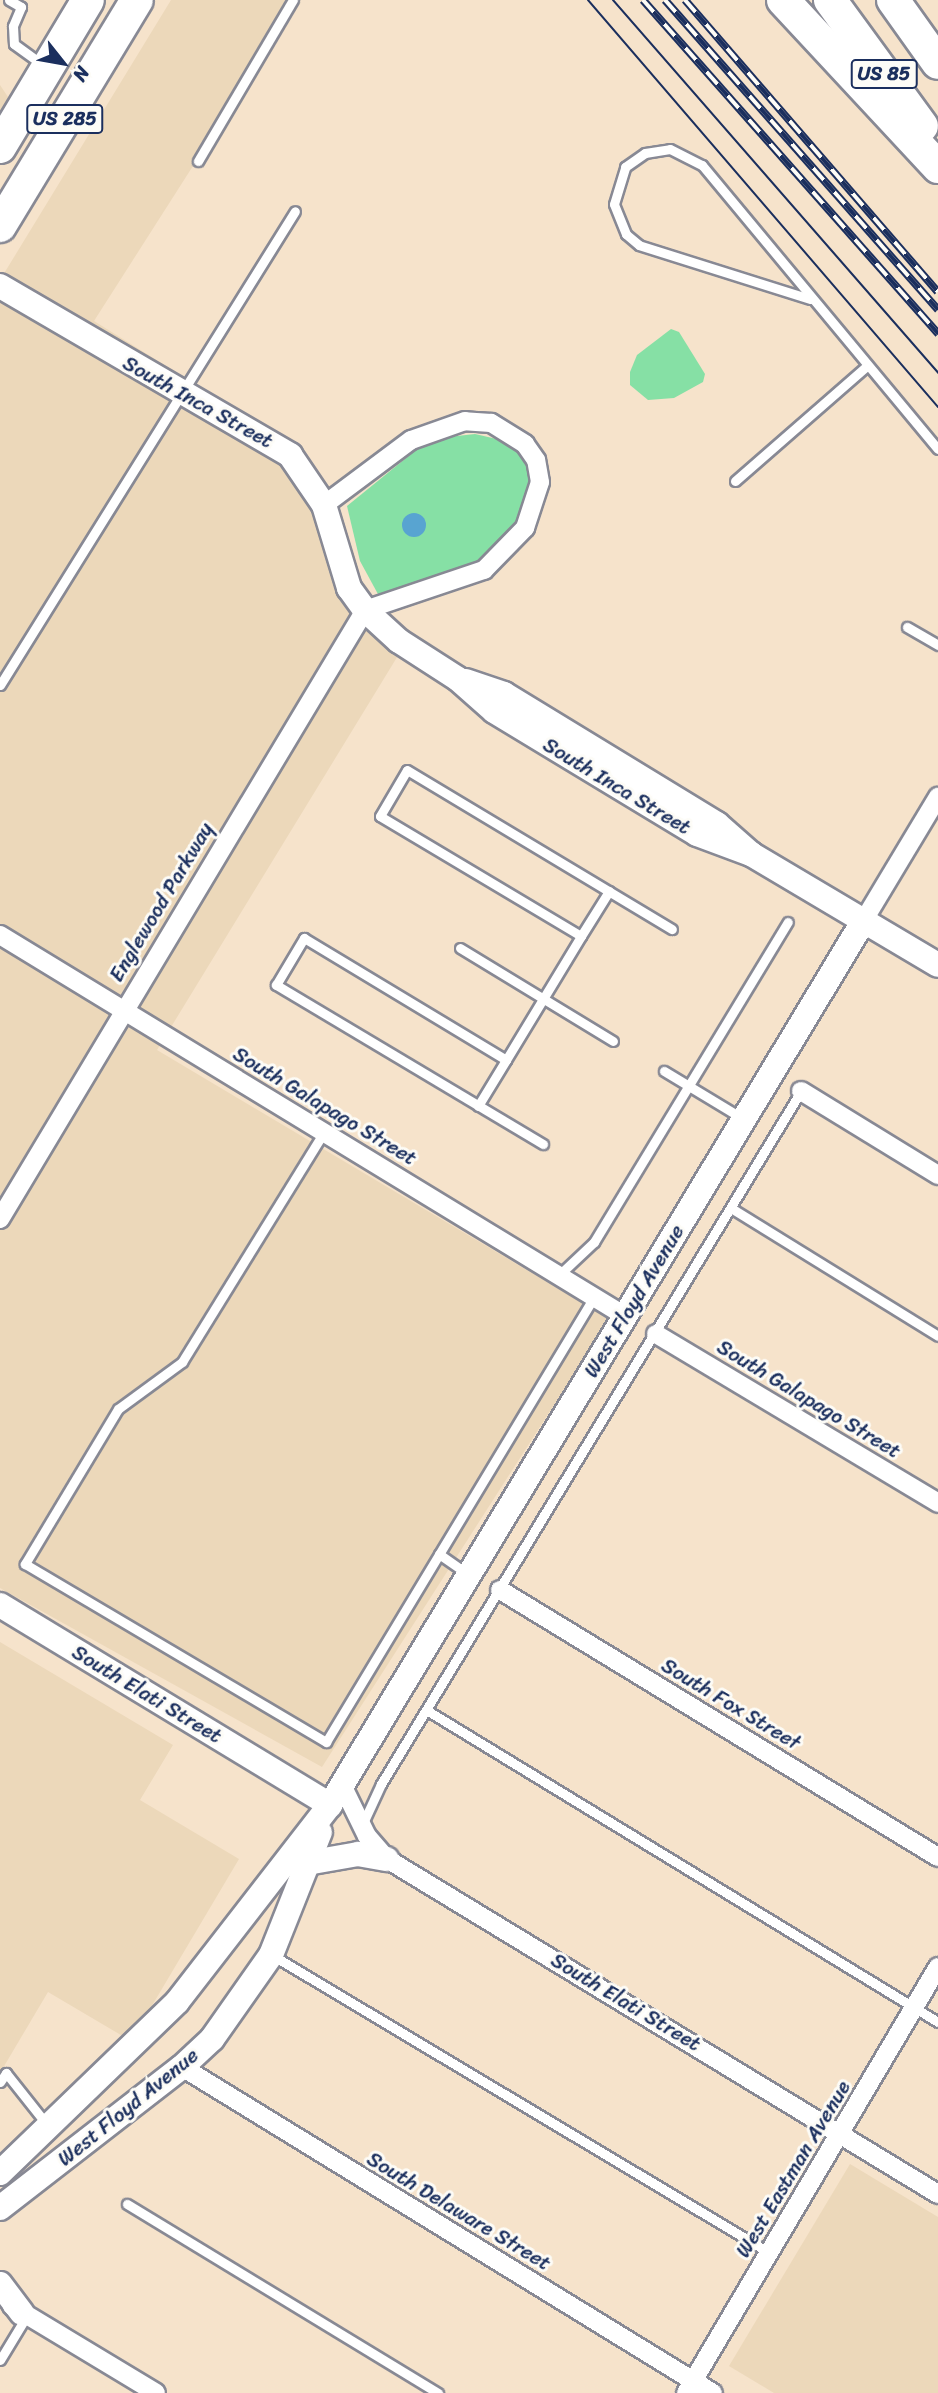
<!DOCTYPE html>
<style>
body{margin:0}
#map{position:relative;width:938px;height:2393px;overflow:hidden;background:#f6e3cb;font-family:Sriracha,sans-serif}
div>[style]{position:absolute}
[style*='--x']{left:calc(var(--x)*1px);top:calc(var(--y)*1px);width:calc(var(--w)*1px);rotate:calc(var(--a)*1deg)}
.built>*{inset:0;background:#ecd8ba}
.green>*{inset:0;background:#86e0a5}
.water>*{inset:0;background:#58a4d1}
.round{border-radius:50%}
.roads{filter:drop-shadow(2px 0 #888994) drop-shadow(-2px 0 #888994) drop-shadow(0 2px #888994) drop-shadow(0 -2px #888994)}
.lane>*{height:9px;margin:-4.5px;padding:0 4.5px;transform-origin:4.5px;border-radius:4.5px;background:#fff}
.street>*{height:18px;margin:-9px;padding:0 9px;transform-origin:9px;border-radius:9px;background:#fff}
.secondary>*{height:24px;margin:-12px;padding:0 12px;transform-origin:12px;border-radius:12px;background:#fff}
.highway>*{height:32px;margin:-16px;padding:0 16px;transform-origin:16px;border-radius:16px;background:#fff}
.tram>*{height:2px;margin:-1px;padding:0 1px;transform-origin:1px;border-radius:1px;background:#1b2f5e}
.rail>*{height:8px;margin-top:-4px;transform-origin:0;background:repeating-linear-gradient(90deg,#fdfcf7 0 16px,#1b2f5e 0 32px);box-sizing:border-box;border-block:2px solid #1b2f5e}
span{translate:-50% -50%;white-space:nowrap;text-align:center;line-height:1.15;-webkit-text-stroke:6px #fdfcf7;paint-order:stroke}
.shield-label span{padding:2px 5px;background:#fdfcf7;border:2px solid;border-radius:5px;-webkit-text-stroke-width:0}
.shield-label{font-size:19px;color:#1b2f5e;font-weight:700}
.street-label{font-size:21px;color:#1b2f5e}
.north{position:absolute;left:28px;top:28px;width:70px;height:70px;-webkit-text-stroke:5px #fdfcf7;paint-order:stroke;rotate:121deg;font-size:19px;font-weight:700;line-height:28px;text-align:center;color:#1b2f5e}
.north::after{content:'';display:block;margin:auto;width:24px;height:32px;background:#1b2f5e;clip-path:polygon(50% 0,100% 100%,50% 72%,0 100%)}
</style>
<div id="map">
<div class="built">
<div style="clip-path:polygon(171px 0,299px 0,94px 321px,293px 445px,399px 654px,157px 1050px,609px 1319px,322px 1767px,0 1588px,0 280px)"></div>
<div style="clip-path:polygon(0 85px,12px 103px,0 123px)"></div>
<div style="clip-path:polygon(0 1642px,173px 1745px,140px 1800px,239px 1859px,131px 2041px,48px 1992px,0 2073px)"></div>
<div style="clip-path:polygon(850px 2164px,938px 2217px,938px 2393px,774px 2393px,729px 2366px)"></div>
</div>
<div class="green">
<div style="clip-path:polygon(671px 329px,679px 332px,705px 374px,703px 382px,674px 398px,648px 400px,630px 385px,630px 372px,637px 355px)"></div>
<div style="clip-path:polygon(475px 434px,501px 440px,521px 453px,528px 472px,528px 498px,518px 522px,483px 560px,379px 596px,360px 561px,347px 506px,416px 450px,448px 437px)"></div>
</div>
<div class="water">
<div class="round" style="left:402px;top:513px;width:24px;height:24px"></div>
</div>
<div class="roads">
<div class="lane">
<div style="--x:9;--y:0;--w:14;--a:30"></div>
<div style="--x:21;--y:7;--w:21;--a:113"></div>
<div style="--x:13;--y:26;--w:18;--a:87"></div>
<div style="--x:14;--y:44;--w:36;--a:36"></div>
<div style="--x:198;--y:161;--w:187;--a:-59.5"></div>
<div style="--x:810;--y:299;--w:179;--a:-162.5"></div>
<div style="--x:639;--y:245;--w:17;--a:-140"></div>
<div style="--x:626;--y:234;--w:32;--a:-112"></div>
<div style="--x:614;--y:204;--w:39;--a:-73"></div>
<div style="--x:625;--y:167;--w:24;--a:-35"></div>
<div style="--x:645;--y:153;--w:25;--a:-9"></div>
<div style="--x:670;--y:149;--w:36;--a:27"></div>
<div style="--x:702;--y:165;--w:369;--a:50.3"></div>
<div style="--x:735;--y:481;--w:175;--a:-41.1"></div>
<div style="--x:907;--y:627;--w:36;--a:30"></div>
<div style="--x:0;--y:685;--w:558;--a:-58.1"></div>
<div style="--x:581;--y:936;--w:53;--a:-58.1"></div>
<div style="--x:460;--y:948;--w:179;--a:31.3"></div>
<div style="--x:664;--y:1071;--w:91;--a:31.1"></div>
<div style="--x:478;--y:1106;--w:54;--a:-58.7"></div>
<div style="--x:324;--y:1132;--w:270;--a:121.7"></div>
<div style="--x:182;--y:1362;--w:79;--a:143.7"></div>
<div style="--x:118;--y:1409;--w:181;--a:121"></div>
<div style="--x:25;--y:1564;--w:350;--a:30.6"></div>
<div style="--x:326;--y:1742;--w:519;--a:-58.94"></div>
<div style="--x:543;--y:1144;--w:311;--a:-149.2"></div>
<div style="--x:276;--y:985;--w:55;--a:-59.2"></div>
<div style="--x:304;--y:938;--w:236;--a:31.1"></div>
<div style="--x:506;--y:1060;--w:145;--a:-58.8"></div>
<div style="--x:581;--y:936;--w:234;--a:-149.2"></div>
<div style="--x:380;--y:816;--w:53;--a:-59.6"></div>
<div style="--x:407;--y:770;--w:309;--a:31"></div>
<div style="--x:731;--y:1208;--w:243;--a:31.7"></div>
<div style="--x:559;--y:1275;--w:48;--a:-43.3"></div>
<div style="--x:594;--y:1242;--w:374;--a:-58.8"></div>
<div style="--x:439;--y:1554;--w:33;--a:35"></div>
<div style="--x:428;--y:1711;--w:597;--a:31.38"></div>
<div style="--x:363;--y:1823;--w:43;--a:-65.2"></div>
<div style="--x:381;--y:1784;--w:810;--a:-58.78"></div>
<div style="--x:272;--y:1955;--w:580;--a:30.9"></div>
<div style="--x:0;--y:2082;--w:11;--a:-56"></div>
<div style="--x:6;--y:2073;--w:68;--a:51.6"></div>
<div style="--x:127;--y:2204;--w:364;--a:31.3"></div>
<div style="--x:0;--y:2360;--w:50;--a:-58.8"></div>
</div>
<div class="street">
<div style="--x:864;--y:920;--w:144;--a:-59"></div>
<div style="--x:0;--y:935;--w:732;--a:31.37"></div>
<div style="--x:801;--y:1091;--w:161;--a:31.5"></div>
<div style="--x:0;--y:1219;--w:710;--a:-59.06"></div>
<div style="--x:365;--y:610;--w:126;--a:-18.6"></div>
<div style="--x:484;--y:570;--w:59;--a:-45.7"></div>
<div style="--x:525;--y:528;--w:48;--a:-71.9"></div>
<div style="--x:540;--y:482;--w:22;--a:-100"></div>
<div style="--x:536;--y:460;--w:19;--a:-125"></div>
<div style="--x:525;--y:444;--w:40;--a:-148"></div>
<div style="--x:491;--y:423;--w:26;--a:-176"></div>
<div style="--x:465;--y:421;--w:57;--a:160.6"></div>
<div style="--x:411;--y:440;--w:109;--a:143.2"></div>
<div style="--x:656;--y:1334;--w:329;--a:30.9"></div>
<div style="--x:500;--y:1590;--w:513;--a:31.37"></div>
<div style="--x:342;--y:1785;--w:57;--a:63.9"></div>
<div style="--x:367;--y:1836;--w:30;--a:49"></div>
<div style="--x:387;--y:1859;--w:645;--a:31.3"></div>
<div style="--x:182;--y:2067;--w:623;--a:31.55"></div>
<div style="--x:12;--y:2306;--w:168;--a:31.1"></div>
<div style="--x:686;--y:2393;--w:495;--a:-59.4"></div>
</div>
<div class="secondary">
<div style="--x:0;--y:286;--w:336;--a:30.2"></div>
<div style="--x:290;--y:455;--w:60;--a:55.8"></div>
<div style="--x:324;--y:505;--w:87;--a:73.2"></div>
<div style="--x:349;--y:588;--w:27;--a:54"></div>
<div style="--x:365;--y:610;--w:46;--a:42.4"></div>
<div style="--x:399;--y:641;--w:70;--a:32.8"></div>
<div style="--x:458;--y:679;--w:48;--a:41.6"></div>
<div style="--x:494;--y:711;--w:237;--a:31.2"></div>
<div style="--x:697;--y:834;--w:58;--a:20.3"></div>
<div style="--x:466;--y:681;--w:40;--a:18.9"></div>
<div style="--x:504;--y:694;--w:250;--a:31.4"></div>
<div style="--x:717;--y:824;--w:45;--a:41.4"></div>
<div style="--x:751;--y:854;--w:217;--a:30.7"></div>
<div style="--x:0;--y:1605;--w:386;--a:31.2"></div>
<div style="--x:307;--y:1863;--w:52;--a:-10"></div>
<div style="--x:358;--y:1854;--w:29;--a:10"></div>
<div style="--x:0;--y:2173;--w:246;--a:-44"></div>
<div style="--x:177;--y:2002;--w:249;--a:-52.2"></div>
<div style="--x:330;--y:1805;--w:1034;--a:-58.89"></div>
<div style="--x:0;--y:2208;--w:230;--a:-37.8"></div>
<div style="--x:182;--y:2067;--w:41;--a:-43"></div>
<div style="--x:212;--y:2039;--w:103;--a:-54.9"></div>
<div style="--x:271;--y:1955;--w:132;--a:-68.3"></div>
<div style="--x:0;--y:2284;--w:36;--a:53"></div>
</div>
<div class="highway">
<div style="--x:783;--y:0;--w:228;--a:47.1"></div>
<div style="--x:830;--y:0;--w:156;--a:53.9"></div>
<div style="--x:893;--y:0;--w:77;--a:54.5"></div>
<div style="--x:0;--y:147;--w:171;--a:-59.1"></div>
<div style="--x:0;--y:226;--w:264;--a:-58.8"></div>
</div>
</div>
<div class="tram">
<div style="--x:588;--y:0;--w:537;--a:49.31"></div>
<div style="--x:613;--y:0;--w:495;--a:48.9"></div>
</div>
<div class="rail">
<div style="--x:643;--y:0;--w:446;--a:48.5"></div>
<div style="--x:665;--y:0;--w:413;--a:48.6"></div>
<div style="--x:685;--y:0;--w:386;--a:49.1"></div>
</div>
<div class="shield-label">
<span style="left:884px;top:74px">US 85</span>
<span style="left:65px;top:119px">US 285</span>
</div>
<div class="street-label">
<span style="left:198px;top:402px;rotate:29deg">South Inca Street</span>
<span style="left:617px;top:786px;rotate:31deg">South Inca Street</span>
<span style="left:161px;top:902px;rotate:-59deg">Englewood Parkway</span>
<span style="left:325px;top:1106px;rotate:31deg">South Galapago Street</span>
<span style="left:634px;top:1301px;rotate:-59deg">West Floyd Avenue</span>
<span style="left:809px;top:1399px;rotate:31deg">South Galapago Street</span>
<span style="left:147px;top:1694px;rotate:31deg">South Elati Street</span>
<span style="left:731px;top:1704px;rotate:31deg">South Fox Street</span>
<span style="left:626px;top:2002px;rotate:31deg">South Elati Street</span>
<span style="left:128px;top:2107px;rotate:-39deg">West Floyd Avenue</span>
<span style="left:793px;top:2169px;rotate:-59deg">West Eastman Avenue</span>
<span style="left:459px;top:2211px;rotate:31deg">South Delaware Street</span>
</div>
<div class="north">N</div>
</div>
